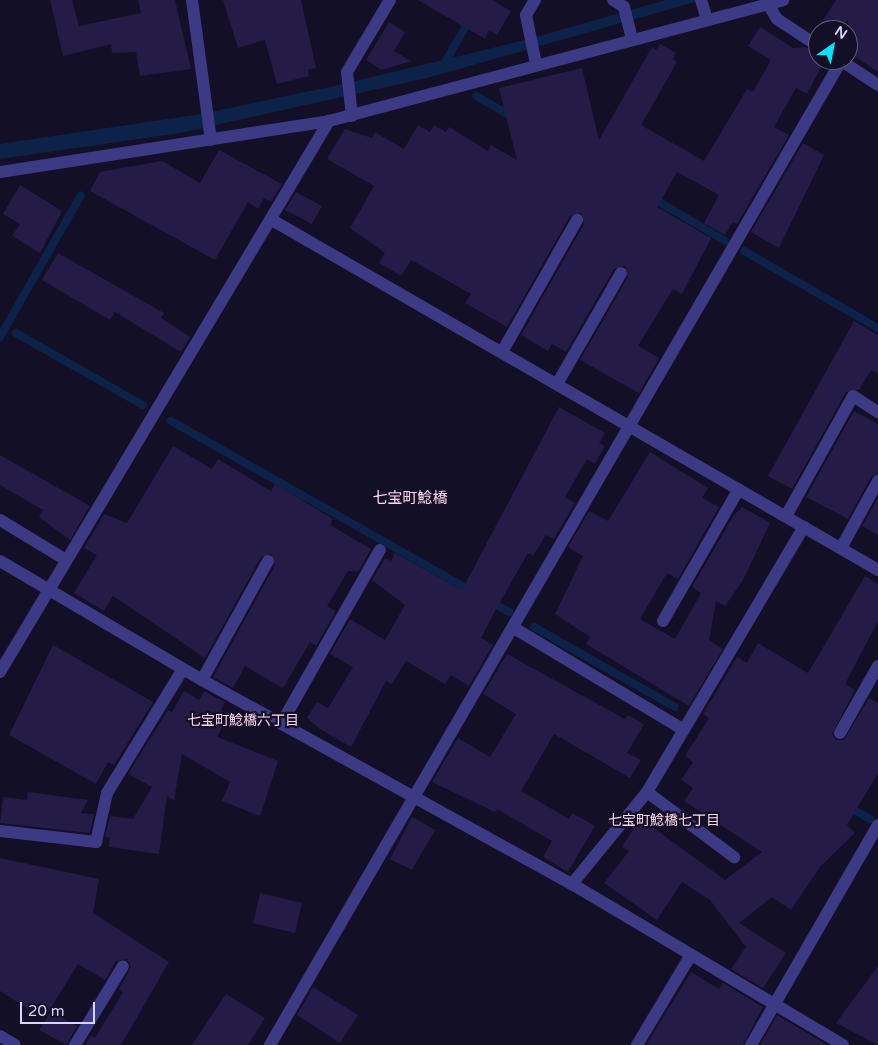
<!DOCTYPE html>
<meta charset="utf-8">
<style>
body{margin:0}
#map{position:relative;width:878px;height:1045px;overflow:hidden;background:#130f26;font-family:"Varela Round","Noto Sans JP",sans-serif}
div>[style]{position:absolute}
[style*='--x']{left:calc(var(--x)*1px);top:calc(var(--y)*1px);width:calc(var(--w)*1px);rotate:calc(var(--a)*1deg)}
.water>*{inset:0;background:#0c2248}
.stream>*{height:8px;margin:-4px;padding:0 4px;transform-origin:4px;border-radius:4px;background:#0c2248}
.building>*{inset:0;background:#241b47}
.service>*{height:12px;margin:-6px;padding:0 6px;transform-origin:6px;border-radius:6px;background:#3d3a85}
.minor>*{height:12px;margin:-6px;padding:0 6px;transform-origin:6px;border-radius:6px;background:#3d3a85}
span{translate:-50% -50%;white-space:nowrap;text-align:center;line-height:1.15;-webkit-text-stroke:4.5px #130f26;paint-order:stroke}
.neighbourhood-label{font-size:14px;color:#ffd6f0}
.quarter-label{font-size:15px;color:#ffd6f0}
.north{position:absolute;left:808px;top:20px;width:50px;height:50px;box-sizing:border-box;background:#130f26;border:1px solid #625e7d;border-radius:50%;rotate:33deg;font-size:14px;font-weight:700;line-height:20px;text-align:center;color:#d9d4ff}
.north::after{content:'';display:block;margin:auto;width:18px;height:22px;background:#00e5ff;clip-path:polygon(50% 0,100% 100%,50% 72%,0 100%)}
.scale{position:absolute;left:20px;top:1002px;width:75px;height:22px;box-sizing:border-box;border:2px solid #d9d4ff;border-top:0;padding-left:6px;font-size:15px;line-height:18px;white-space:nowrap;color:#d9d4ff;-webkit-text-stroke:4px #130f26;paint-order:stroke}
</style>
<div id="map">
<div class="water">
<div style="clip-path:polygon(666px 0,702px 0,431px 77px,180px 133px,0 159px,0 144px,201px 114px,339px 85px,525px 40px)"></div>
</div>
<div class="stream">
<div style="--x:444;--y:64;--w:52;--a:-60"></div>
<div style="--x:476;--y:96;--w:43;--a:29.6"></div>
<div style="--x:651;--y:197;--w:86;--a:30.7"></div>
<div style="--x:744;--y:251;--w:155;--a:29.9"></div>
<div style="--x:16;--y:333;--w:146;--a:29.6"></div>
<div style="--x:0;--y:337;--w:163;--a:-60.3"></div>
<div style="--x:171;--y:421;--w:346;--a:29.5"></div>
<div style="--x:491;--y:602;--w:21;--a:29"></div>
<div style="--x:534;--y:627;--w:162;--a:29.6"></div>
<div style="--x:848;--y:807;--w:25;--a:29"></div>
</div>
<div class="building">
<div style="clip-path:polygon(50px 0,72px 0,79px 26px,141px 13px,138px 0,175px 0,191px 69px,140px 76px,136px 52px,112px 53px,111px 44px,63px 56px)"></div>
<div style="clip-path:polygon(223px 0,301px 0,316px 68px,308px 70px,309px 76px,277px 84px,265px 40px,238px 48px)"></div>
<div style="clip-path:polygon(418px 0,492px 0,511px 11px,497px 35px,489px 30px,485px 39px)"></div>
<div style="clip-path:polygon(836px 0,878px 0,878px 72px,848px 52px,848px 19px,842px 30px,814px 34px)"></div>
<div style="clip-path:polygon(389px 22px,405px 32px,394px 51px,411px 61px,382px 70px,366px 60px)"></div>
<div style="clip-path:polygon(760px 27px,793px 48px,805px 47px,818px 54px,818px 60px,825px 60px,807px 94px,796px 88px,774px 127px,789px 135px,737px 224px,733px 222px,725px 235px,704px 223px,719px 195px,677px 172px,657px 207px,711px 238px,682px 294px,673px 289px,638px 346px,659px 358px,639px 393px,580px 360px,628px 277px,625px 266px,614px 269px,566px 352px,552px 344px,548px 351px,521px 335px,584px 224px,581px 213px,570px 216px,507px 327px,465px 303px,471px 294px,411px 260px,401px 276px,379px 263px,385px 253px,350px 228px,374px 186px,327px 159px,345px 129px,372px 138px,375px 132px,404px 149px,418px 125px,430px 132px,434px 125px,446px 132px,449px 127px,488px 151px,491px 145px,517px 160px,499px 88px,582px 68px,599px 140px,652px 47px,656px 50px,660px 44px,676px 53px,673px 59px,677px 62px,641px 125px,704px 161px,747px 89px,753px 92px,771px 60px,748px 46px)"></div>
<div style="clip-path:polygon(803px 143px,824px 155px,779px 248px,751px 232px)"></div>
<div style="clip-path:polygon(219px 150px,282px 184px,271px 202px,264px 198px,258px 209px,248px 202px,215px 260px,90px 191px,100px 172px,162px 161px,200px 183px)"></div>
<div style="clip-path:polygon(20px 185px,62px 211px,40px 253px,12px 236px,20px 224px,3px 214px)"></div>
<div style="clip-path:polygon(296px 192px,322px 206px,312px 224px,285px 210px)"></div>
<div style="clip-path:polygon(58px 253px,164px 313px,161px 318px,190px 337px,181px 352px,115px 312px,110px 320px,42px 280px)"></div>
<div style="clip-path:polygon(854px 321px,878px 335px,878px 373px,871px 370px,859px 390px,846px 392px,792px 489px,768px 476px)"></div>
<div style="clip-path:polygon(559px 407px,605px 433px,599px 443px,605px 446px,595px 464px,587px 459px,565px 497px,575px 503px,554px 539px,546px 535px,533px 556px,528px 553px,496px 609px,481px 638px,493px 645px,469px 686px,451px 675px,445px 684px,406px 661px,392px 684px,386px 681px,351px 747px,320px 729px,307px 718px,317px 702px,328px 708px,353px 667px,330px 654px,350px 619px,385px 640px,405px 605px,372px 580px,385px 558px,391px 561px,395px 553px,462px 590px)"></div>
<div style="clip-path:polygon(854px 411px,878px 424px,878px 473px,871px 477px,848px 519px,806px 497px)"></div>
<div style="clip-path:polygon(173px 446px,212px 469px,218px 459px,271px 491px,275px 484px,333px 519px,330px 525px,371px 549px,358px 572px,348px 571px,327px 606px,336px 611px,316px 646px,310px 642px,283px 688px,245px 666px,233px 688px,213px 677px,275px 565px,271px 554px,261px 557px,205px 658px,113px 596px,104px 611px,74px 593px,97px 555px,84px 548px,104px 514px,127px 523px)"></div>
<div style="clip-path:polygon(650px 452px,708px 488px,702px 498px,719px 507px,678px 579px,667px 573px,640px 619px,675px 639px,701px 593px,692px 587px,734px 515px,742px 507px,770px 523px,743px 580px,725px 606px,716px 601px,709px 640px,723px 649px,689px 706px,586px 644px,590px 637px,555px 614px,583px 556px,568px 547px,589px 511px,608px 521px)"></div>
<div style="clip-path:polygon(0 455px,90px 506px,70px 540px,39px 517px,43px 510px,0 485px)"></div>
<div style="clip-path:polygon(878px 498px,878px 535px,862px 526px)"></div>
<div style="clip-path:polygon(865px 576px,878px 584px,878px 621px,845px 684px,855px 690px,832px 734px,836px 740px,844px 740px,869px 698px,878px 703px,878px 773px,847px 825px,855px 833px,820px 867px,791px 910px,772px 897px,739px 923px,786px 953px,763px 988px,731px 969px,746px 947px,710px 900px,682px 882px,657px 920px,604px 883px,629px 851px,622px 847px,640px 818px,725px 880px,762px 852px,684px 801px,693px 788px,681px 780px,693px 762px,685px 756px,709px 718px,703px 714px,737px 657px,747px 663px,758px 643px,808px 673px)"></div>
<div style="clip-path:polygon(53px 645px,153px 702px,114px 765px,108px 762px,96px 784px,9px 735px)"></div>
<div style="clip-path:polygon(507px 654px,625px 719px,628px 715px,644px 724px,627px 753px,641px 760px,630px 778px,554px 734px,521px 791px,569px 819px,572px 813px,595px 826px,568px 872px,543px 857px,552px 841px,497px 809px,495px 812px,432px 782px,458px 738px,490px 757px,516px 714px,483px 694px)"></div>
<div style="clip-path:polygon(184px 691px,199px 700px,204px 691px,225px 702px,221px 710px,229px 715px,217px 737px,278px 761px,260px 816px,222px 801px,230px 782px,182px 754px,174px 800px,167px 796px,159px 854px,109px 847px,110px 838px,105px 837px,110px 816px,133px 819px,152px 787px,128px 774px,168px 710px,172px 712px)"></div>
<div style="clip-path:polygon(28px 792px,88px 800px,81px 813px,94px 814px,90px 833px,0 823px,3px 797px,27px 800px)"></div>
<div style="clip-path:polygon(412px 817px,435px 830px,412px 870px,390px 859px)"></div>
<div style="clip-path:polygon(0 858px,99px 879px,93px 913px,169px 962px,121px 1045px,85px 1045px,91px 1035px,95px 1038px,123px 992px,119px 989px,131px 967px,127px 959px,116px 961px,105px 980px,78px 964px,44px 1019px,0 991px)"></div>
<div style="clip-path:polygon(260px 893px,302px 903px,295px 933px,253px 923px)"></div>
<div style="clip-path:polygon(878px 966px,878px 1045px,836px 1023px)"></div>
<div style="clip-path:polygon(691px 972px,719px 989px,723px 983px,763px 1007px,743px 1045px,646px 1045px)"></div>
<div style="clip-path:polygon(313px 987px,358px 1015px,340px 1043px,297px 1015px)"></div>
<div style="clip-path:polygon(226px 994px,265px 1018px,248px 1045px,192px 1045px)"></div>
<div style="clip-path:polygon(51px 1011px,77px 1026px,67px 1045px,39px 1030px)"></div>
<div style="clip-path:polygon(777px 1015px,827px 1045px,760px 1045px)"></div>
</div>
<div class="service">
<div style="--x:502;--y:352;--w:152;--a:-60.4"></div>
<div style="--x:557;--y:384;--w:128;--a:-60"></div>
<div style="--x:0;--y:520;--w:77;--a:31.2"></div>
<div style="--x:663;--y:621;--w:152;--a:-60.1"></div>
<div style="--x:202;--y:680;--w:136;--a:-61"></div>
<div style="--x:281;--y:724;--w:200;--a:-60.4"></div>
<div style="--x:840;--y:733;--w:77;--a:-60.4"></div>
<div style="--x:647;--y:792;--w:109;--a:36.8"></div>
<div style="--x:637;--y:1045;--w:101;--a:-59.1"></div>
</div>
<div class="minor">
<div style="--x:192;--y:0;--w:141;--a:82.3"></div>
<div style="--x:535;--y:0;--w:17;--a:121"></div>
<div style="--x:526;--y:15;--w:50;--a:78.5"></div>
<div style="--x:613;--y:0;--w:13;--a:32"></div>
<div style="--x:624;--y:7;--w:34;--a:76"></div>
<div style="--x:701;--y:0;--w:21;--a:73"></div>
<div style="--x:768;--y:4;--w:17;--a:59"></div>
<div style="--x:777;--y:19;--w:49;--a:33.4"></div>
<div style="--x:840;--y:60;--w:45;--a:33.3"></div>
<div style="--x:352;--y:116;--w:44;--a:-96.5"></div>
<div style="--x:347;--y:72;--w:84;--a:-59.2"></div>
<div style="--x:0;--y:172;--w:333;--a:-8.8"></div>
<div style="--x:329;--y:121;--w:470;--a:-14.9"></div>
<div style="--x:272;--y:220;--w:700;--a:30.01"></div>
<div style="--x:786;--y:516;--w:137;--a:-60.8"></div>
<div style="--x:853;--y:396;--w:30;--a:33"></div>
<div style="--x:841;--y:548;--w:77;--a:-61.1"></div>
<div style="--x:0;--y:561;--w:234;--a:30.5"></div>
<div style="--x:202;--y:680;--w:423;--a:28.9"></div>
<div style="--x:572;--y:884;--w:315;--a:30.7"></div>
<div style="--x:514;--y:628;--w:198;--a:31"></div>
<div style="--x:0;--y:672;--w:642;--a:-59.16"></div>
<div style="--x:0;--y:831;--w:97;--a:6.5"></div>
<div style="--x:96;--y:842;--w:50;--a:-77.3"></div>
<div style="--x:107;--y:793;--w:145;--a:-58.5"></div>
<div style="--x:572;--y:884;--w:119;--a:-50.8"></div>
<div style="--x:647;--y:792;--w:308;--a:-59.4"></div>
<div style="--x:0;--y:1036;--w:17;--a:31"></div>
<div style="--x:75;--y:1045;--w:92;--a:-58.7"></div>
<div style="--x:270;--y:1045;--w:1138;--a:-59.87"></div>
<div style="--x:751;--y:1045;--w:254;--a:-60"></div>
</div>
<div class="neighbourhood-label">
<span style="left:243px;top:721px">七宝町鯰橋六丁目</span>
<span style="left:664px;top:821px">七宝町鯰橋七丁目</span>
</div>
<div class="quarter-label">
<span style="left:410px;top:499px">七宝町鯰橋</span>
</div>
<div class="north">N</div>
<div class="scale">20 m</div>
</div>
